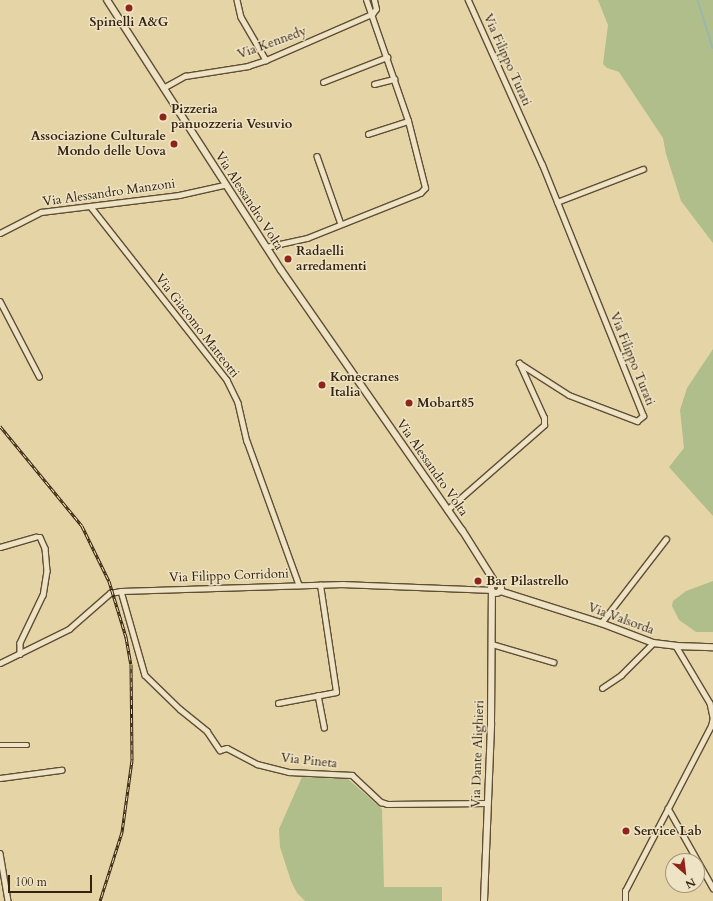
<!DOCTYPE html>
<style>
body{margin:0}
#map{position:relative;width:713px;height:901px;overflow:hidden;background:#e5d4a6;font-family:Cardo,serif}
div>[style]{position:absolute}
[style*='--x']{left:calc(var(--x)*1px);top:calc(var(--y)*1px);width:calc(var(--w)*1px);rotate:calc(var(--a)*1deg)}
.green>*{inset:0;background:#afbe8b}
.stream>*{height:1.5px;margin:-0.75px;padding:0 0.75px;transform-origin:0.75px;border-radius:0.75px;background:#98b7b0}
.roads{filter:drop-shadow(1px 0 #604e34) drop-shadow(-1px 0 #604e34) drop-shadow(0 1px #604e34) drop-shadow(0 -1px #604e34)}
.minor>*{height:4.5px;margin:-2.25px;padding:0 2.25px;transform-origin:2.25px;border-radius:2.25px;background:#eee3c5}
.tertiary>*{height:6px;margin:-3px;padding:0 3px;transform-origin:3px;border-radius:3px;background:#eee3c5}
.tertiary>.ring{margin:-3px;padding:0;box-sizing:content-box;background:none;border:6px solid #eee3c5;border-radius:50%}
.rail>*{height:3px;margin-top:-1.5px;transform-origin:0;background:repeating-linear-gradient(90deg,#eee3c5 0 4.5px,#34220e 0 9px);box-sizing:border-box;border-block:1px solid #34220e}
.dots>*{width:11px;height:11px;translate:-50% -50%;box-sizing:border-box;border:2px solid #eee3c5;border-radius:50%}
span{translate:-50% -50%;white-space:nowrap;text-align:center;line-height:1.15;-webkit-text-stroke:3px #eee3c5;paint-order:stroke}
.poi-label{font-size:13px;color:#34220e;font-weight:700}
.left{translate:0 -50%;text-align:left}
.right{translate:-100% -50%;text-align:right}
.street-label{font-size:13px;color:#34220e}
.north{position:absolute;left:665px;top:853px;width:40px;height:40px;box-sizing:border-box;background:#eee3c5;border:1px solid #a4967c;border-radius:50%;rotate:152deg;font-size:11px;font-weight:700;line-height:16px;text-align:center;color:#34220e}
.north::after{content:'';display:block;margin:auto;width:14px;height:18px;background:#8f2418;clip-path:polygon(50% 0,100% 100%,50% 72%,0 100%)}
.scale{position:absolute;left:8px;top:875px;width:84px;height:18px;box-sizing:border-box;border:2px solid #34220e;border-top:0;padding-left:5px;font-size:12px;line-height:14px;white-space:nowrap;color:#34220e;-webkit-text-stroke:3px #eee3c5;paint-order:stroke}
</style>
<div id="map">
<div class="green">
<div style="clip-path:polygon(598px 0,713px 0,713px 243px,681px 201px,666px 154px,663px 138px,619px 72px,607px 68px,603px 64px,608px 25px)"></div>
<div style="clip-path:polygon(713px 349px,713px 516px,669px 467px,684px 448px,680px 410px,687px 388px)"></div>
<div style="clip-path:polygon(713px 581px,713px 632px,696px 632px,679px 620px,672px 606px,673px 601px,686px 591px)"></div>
<div style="clip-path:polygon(302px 777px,348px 779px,382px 809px,384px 887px,442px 887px,442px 901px,305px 901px,297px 893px,291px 881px,280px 847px,279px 829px)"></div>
</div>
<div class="stream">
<div style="--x:698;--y:0;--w:50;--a:72.6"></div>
</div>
<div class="roads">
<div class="minor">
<div style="--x:237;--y:0;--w:17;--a:77"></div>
<div style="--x:241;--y:17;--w:50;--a:59.8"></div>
<div style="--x:323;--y:82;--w:69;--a:-21.3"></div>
<div style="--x:374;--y:84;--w:21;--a:-14"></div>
<div style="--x:163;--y:88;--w:25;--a:-29"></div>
<div style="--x:185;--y:76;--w:64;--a:-9"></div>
<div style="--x:248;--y:66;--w:19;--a:-18"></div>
<div style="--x:266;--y:60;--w:116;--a:-23.5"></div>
<div style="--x:372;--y:14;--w:6;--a:-51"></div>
<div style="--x:376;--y:9;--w:9;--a:-103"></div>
<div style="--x:368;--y:134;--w:42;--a:-18"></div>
<div style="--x:317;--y:156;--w:72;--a:70.6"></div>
<div style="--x:557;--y:202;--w:92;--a:-21"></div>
<div style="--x:91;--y:207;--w:220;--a:51.8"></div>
<div style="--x:227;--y:380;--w:25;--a:64"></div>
<div style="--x:238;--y:403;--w:39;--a:77"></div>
<div style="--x:247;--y:441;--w:153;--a:70.1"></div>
<div style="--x:0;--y:233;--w:46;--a:-27.1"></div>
<div style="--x:41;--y:212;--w:139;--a:-7"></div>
<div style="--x:179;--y:195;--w:46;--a:-12.5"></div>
<div style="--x:266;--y:247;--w:42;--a:-12.4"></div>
<div style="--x:307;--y:238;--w:122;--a:-21.7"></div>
<div style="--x:420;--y:193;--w:7;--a:-45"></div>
<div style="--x:425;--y:188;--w:69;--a:-104.2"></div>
<div style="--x:408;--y:121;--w:128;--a:-109.1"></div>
<div style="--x:0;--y:301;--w:85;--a:62.5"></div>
<div style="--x:447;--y:510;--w:129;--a:-41.2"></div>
<div style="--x:544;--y:425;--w:7;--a:-90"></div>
<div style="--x:544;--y:418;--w:60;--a:-114.4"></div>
<div style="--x:519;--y:363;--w:59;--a:32.6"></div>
<div style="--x:569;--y:395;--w:73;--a:20.9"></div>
<div style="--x:637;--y:421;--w:8;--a:-40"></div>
<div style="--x:643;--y:416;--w:271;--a:-111.9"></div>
<div style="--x:542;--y:165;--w:181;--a:-114.2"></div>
<div style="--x:0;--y:547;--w:37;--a:-16"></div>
<div style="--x:36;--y:537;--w:4;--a:0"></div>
<div style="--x:40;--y:537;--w:12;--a:66"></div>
<div style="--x:45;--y:548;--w:23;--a:85"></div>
<div style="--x:47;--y:571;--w:24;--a:99"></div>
<div style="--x:43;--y:595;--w:53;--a:115.6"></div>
<div style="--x:20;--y:643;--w:11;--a:90"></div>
<div style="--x:121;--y:591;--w:87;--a:74.1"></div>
<div style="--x:145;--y:675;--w:49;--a:44.2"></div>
<div style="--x:180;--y:709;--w:35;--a:39"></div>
<div style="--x:207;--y:731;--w:23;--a:56"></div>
<div style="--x:220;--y:750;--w:7;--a:-16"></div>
<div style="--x:227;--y:748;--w:34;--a:28"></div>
<div style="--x:257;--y:764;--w:33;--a:14"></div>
<div style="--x:289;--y:772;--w:63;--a:2.7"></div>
<div style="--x:352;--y:775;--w:40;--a:43"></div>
<div style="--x:381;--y:802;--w:6;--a:18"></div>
<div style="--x:387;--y:804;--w:100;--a:-0.6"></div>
<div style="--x:601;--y:623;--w:106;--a:-52.3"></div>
<div style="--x:492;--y:644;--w:64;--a:16.4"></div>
<div style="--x:676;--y:646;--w:66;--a:59.2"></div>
<div style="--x:710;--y:703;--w:14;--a:78"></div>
<div style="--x:0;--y:663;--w:77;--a:-26.2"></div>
<div style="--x:69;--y:629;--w:55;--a:-41.3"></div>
<div style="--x:110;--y:593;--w:11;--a:-10"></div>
<div style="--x:121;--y:591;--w:222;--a:-1.8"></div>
<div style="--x:343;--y:584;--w:148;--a:2.3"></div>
<div style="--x:602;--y:688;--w:23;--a:-34"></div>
<div style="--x:621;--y:675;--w:45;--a:-45"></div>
<div style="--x:318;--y:695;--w:33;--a:79"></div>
<div style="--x:278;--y:703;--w:59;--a:-10.7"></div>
<div style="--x:336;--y:692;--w:108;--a:-98.5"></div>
<div style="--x:0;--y:745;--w:27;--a:0"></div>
<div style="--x:0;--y:778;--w:62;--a:-7.5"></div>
<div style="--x:668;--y:808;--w:92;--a:60.6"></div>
<div style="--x:0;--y:853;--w:49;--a:80.5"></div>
<div style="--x:625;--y:901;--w:10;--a:-90"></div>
<div style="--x:625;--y:891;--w:186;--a:-62.5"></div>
<div style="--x:711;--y:726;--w:9;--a:-77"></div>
</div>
<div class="tertiary">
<div style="--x:107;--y:0;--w:321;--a:57.2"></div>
<div style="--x:281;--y:270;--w:317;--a:55.2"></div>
<div style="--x:462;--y:530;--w:64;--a:57.8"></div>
<div class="ring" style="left:491px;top:583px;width:4px;height:4px"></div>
<div style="--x:500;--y:591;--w:106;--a:17.6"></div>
<div style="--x:601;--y:623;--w:56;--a:21"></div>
<div style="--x:653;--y:643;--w:23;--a:7"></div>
<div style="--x:676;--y:646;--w:37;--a:2"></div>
<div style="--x:484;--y:901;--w:178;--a:-87.7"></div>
<div style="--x:491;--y:723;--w:131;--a:-89.6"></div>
</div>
</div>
<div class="rail">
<div style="--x:0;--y:426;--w:129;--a:50.6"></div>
<div style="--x:82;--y:526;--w:61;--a:63.9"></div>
<div style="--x:109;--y:581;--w:59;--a:73.1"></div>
<div style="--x:126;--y:637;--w:27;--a:80"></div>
<div style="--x:131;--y:664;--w:96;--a:89.4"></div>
<div style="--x:132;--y:760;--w:73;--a:97.9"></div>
<div style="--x:122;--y:832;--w:72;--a:107.7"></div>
</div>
<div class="dots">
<div style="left:129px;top:8px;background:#8f2418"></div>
<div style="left:163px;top:117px;background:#8f2418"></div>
<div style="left:174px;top:144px;background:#8f2418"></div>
<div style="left:288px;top:259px;background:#8f2418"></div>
<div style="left:322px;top:385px;background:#8f2418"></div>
<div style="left:409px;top:403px;background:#8f2418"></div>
<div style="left:478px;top:581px;background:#8f2418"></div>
<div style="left:626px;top:831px;background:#8f2418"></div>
</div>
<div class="poi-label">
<span style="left:129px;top:22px">Spinelli A&amp;G</span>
<span class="left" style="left:171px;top:117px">Pizzeria<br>panuozzeria Vesuvio</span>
<span class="right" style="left:166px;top:144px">Associazione Culturale<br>Mondo delle Uova</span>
<span class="left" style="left:296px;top:259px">Radaelli<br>arredamenti</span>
<span class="left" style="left:330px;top:385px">Konecranes<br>Italia</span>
<span class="left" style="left:417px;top:403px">Mobart85</span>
<span class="left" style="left:486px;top:581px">Bar Pilastrello</span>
<span class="left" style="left:634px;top:831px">Service Lab</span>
</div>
<div class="street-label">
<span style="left:272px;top:43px;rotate:-20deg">Via Kennedy</span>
<span style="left:507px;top:60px;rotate:66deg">Via Filippo Turati</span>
<span style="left:109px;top:193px;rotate:-8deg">Via Alessandro Manzoni</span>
<span style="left:249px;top:201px;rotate:57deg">Via Alessandro Volta</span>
<span style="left:197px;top:326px;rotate:52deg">Via Giacomo Matteotti</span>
<span style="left:632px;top:359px;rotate:68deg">Via Filippo Turati</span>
<span style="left:432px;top:468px;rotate:55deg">Via Alessandro Volta</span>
<span style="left:229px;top:576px;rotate:-2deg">Via Filippo Corridoni</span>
<span style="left:621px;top:619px;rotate:20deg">Via Valsorda</span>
<span style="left:478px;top:754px;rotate:-88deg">Via Dante Alighieri</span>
<span style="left:309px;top:761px;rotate:6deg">Via Pineta</span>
</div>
<div class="north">N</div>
<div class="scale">100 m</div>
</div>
